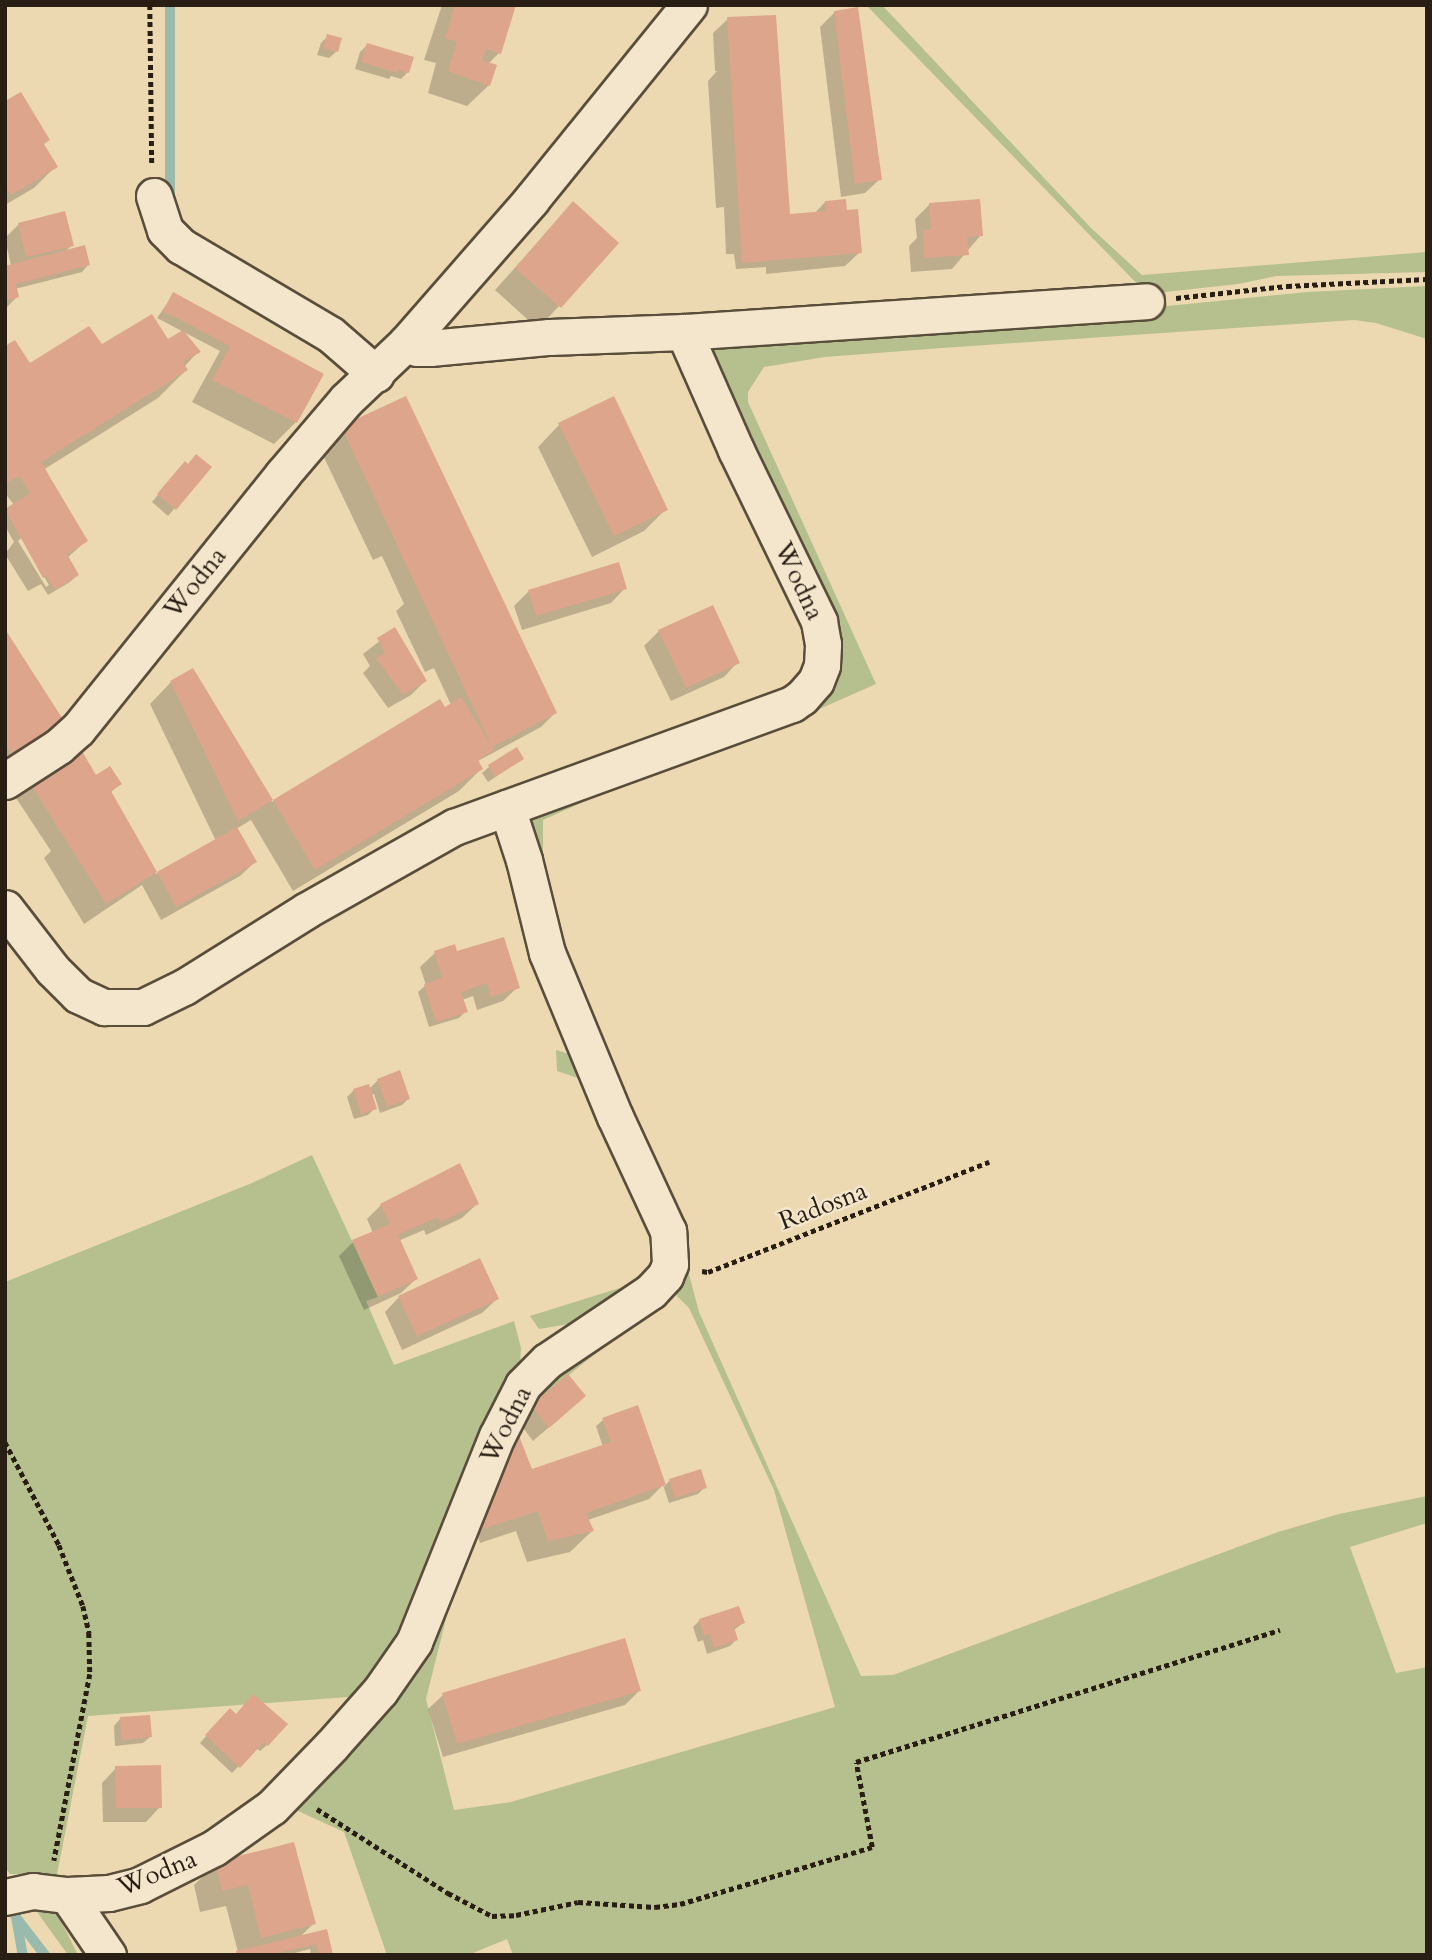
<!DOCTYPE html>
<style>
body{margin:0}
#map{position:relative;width:1432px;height:1960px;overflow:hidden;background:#edd9b1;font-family:Cardo,serif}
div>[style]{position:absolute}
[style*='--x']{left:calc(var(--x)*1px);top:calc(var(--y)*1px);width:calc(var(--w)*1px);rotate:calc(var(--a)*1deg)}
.green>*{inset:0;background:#b5c08e}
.shadow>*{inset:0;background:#0003}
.stream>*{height:10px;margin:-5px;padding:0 5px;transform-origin:5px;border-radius:5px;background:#99baac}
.building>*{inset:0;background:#dca58c}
.path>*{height:4.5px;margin-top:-2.25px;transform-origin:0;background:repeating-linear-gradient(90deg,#281e14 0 5px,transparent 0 8.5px)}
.roads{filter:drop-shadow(2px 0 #594d3b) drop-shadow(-2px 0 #594d3b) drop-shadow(0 2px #594d3b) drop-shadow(0 -2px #594d3b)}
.street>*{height:35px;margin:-17.5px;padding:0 17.5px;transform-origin:17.5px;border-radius:17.5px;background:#f3e6cc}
span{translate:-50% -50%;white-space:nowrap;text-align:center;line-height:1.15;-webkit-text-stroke:5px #f3e6cc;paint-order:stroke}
.street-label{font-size:26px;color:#281e14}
.frame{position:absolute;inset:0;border:7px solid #281e14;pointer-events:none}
</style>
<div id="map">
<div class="green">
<div style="clip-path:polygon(866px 5px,882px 5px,1091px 228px,1142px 275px,1427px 252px,1427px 272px,1277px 276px,1238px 284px,1147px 294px)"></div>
<div style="clip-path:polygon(1427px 286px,1427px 339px,1376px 323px,1354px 320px,942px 348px,825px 357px,764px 367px,748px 392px,748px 402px,876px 684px,790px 722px,597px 796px,543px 820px,543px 862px,561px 945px,685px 1259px,699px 1312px,861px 1676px,893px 1675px,1278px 1532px,1339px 1514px,1427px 1496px,1427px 1523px,1350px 1547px,1396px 1673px,1427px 1667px,1427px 1955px,513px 1955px,507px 1939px,468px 1955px,387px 1955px,344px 1832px,285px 1805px,461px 1559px,426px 1699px,454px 1810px,511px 1802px,835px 1707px,774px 1490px,689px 1308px,673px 1292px,531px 1405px,548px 1378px,669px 1283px,565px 976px,527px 818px,824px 684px,710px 357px,716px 344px,1138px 309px,1307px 292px)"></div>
<div style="clip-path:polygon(556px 1050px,573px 1055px,581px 1062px,652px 1210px,661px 1236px,662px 1254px,658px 1269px,644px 1287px,605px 1314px,587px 1321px,539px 1329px,530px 1316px,642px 1281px,657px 1256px,614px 1148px,578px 1078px,557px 1071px)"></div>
<div style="clip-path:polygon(312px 1155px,378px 1297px,366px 1301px,394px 1365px,514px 1321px,521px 1348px,520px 1367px,504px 1389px,495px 1409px,425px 1599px,399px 1654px,382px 1675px,277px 1790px,229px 1829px,165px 1862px,160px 1860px,225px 1827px,243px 1813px,362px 1696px,88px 1716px,57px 1874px,10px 1874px,5px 1867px,5px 1282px,252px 1183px)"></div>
<div style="clip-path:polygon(30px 1902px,54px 1907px,78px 1955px,68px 1955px)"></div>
</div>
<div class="shadow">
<div style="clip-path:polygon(442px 5px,515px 5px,499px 53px,488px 64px,489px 85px,467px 106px,428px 93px,436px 63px,424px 60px)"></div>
<div style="clip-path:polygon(835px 12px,880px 179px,865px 193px,841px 197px,820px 27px)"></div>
<div style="clip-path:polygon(728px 19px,788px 216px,814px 214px,825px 202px,845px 212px,860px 252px,845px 266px,766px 274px,766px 267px,736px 269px,734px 254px,726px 254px,724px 207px,716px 208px,708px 81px,717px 71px,715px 71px,713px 33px)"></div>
<div style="clip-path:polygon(328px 36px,336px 52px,329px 58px,317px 55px,321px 43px)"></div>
<div style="clip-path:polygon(367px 45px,408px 72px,401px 79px,391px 76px,389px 79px,355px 69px,360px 52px)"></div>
<div style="clip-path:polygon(5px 103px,43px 145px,56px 166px,34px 188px,5px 205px)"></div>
<div style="clip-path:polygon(573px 203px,616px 243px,538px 329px,495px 290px)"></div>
<div style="clip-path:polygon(930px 204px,981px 235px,952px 269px,911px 272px,909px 246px,917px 238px,915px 219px)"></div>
<div style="clip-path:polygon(19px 224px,72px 245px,64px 253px,88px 265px,82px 272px,15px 289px,17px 297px,5px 309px,5px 268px,11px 266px,5px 238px)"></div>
<div style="clip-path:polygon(173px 295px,322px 375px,296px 422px,274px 444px,192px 402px,220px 351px,157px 318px)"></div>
<div style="clip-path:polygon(evenodd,167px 341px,198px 352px,184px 367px,186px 370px,158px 398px,43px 470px,86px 541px,67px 558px,77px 575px,70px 582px,48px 595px,41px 584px,28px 591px,5px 554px,14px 542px,5px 526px,5px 510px,14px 505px,5px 493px,5px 349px,28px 367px,101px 347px,167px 341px,21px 538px,49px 585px,46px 587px,18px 541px,21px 538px)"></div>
<div style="clip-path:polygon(559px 425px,666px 509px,644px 531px,592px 557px,538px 447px)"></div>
<div style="clip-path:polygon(342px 427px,555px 713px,541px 727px,476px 762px,481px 769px,459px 791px,293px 891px,251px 820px,236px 829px,255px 862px,240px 876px,161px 920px,142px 885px,84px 924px,44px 858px,51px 851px,16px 798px,31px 784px,96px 777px,120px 784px,110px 793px,156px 874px,216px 841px,150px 704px,171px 682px,192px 670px,272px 802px,439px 702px,444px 710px,451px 705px,434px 668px,425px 672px,396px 611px,404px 604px,382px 556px,373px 560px,320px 449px)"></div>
<div style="clip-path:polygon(188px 465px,210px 467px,168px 516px,152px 502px,178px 470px)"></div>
<div style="clip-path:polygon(625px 588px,611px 603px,522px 630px,514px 606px,529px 591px)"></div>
<div style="clip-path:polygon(394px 630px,425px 681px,411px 695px,388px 708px,363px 673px,370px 666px,363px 654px)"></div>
<div style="clip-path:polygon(659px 631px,738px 662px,724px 677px,671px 701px,644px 646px)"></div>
<div style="clip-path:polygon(5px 632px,62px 721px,47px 735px,5px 761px)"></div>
<div style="clip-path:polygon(522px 759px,488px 782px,482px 773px,489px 767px)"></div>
<div style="clip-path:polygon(435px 953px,456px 954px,518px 987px,503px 1001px,477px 1010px,473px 996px,462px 1000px,466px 1011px,459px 1018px,429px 1027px,418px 992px,426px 985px,420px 967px)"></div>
<div style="clip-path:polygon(378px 1080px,408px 1099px,402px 1105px,380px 1113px,374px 1094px,371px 1095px,375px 1108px,368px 1115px,354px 1119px,347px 1097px,354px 1090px,369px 1089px)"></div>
<div style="clip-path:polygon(477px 1204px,462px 1218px,426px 1235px,424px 1230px,398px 1241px,416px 1279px,401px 1293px,364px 1310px,339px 1256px,353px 1242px,373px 1233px,367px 1219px,381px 1205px)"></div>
<div style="clip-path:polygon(399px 1297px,497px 1299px,482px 1313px,402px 1350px,385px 1312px)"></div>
<div style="clip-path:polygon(533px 1407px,569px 1410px,533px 1441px,518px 1421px)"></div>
<div style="clip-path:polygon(637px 1408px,664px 1487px,670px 1480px,705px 1487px,698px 1494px,669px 1503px,663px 1485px,649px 1499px,588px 1520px,592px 1531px,570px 1552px,527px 1562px,516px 1531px,480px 1543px,477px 1534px,465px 1538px,531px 1472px,603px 1447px,596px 1426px,603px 1420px)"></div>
<div style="clip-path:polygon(700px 1620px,743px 1623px,734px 1630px,736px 1640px,730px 1646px,707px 1654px,703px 1640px,698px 1642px,693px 1627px)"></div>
<div style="clip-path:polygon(639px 1691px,625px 1705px,443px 1757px,428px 1709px,443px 1695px)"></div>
<div style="clip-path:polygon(247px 1703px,267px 1745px,260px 1751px,256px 1748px,232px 1773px,200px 1743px,223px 1717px,236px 1716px)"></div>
<div style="clip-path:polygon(120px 1719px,150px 1737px,143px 1743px,115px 1746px,114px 1726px)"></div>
<div style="clip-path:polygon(116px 1768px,160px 1807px,146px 1822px,103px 1822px,102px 1783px)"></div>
<div style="clip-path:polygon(216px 1864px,314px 1923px,299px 1938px,326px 1931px,331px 1955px,311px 1955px,310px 1949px,287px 1955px,235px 1955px,238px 1952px,226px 1906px,200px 1912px,194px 1885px)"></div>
</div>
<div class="stream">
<div style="--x:170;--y:201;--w:196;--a:-90"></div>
<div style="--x:10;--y:1904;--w:14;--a:65"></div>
<div style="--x:16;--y:1917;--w:39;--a:80"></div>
<div style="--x:18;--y:1920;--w:44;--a:52.4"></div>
</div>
<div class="building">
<div style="clip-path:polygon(455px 5px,516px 5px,501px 54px,486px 49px,482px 60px,497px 65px,490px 86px,448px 71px,457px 42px,445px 38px)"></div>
<div style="clip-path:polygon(858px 7px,882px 180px,855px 184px,834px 11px)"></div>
<div style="clip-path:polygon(776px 15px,790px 214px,826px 211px,825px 201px,846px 199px,847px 210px,858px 209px,862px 253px,742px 263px,727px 17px)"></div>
<div style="clip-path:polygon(327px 34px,342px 38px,338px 52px,323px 48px)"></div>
<div style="clip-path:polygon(367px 43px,414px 57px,409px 73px,398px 70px,397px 73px,361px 62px)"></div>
<div style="clip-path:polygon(21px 92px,50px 140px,44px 144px,58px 167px,11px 195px,5px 186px,5px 101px)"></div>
<div style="clip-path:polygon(980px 199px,983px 236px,967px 237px,969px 255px,924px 258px,923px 230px,931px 229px,929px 203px)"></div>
<div style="clip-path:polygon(573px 201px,619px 243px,561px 308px,515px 268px)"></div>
<div style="clip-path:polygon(65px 211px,74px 246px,26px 257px,18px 223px)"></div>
<div style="clip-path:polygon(85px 245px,90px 265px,16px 284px,19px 297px,5px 301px,5px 266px)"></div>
<div style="clip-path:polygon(173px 292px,324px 374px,297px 423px,212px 380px,230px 346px,163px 311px)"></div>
<div style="clip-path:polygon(152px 314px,168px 339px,183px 330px,201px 352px,183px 362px,188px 370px,41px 462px,88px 541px,67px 554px,79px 575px,55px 590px,46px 576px,43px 578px,5px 509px,30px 493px,19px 476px,5px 484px,5px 346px,15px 340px,30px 363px,89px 326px,102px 344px)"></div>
<div style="clip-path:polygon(406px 396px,557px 713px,492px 747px,341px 426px)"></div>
<div style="clip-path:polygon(614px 396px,668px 510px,614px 536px,558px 423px)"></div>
<div style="clip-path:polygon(196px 454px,212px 467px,176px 510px,157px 494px,185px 461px,188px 464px)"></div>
<div style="clip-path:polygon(619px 562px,627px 589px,536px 616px,528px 590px)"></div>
<div style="clip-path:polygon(713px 605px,740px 663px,686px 688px,658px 630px)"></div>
<div style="clip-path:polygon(395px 627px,427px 681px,403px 695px,376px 658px,385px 653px,377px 638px)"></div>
<div style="clip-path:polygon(5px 629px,64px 721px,12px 754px,5px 743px)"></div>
<div style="clip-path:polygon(193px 668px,273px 800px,440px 699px,445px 707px,461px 697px,494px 750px,478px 760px,483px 769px,315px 870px,273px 800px,238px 821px,170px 681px)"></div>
<div style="clip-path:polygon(517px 747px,524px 759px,495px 777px,488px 765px)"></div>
<div style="clip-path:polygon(82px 751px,96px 775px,110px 766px,122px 784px,111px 791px,157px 872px,237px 827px,257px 862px,176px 907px,157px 872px,106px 904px,30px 783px)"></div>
<div style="clip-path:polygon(504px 937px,520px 988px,491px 997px,487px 983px,461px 992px,468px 1012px,436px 1022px,424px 984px,442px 978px,434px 951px,455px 944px,457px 951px)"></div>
<div style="clip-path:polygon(400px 1070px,410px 1099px,387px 1107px,377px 1079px)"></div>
<div style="clip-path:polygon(369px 1084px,377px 1109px,361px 1114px,353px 1089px)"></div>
<div style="clip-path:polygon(460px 1163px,479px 1204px,440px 1222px,438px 1217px,398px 1235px,418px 1279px,378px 1297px,352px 1240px,390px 1224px,380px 1204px)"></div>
<div style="clip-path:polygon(480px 1258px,499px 1299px,417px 1336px,398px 1296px)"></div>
<div style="clip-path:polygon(568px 1374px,586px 1396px,549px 1428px,531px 1405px)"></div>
<div style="clip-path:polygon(638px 1405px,666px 1485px,586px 1513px,594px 1531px,548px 1541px,538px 1511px,470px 1533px,516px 1428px,532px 1469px,611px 1442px,602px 1418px)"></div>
<div style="clip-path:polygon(701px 1469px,707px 1488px,675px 1498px,669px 1479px)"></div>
<div style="clip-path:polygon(739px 1606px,745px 1623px,734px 1627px,738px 1640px,714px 1648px,710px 1634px,704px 1636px,699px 1619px)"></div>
<div style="clip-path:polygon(625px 1638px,641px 1691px,457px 1744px,442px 1693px)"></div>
<div style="clip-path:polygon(253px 1694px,288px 1724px,268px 1746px,264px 1742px,240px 1768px,205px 1735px,230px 1708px,236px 1714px)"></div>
<div style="clip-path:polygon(150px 1715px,152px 1737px,121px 1740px,120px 1717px)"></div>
<div style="clip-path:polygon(161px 1765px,162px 1808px,116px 1808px,115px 1766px)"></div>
<div style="clip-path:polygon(294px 1842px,316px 1924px,261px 1938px,248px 1885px,222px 1891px,215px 1862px)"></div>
<div style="clip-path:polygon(327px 1929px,333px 1955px,319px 1955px,316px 1944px,270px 1955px,237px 1955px,236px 1951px)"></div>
</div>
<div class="path">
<div style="--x:150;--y:5;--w:160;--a:89.3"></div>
<div style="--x:1176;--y:298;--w:112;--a:-6.2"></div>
<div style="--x:1287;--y:286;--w:140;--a:-2.9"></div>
<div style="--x:702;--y:1271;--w:6;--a:9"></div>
<div style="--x:708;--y:1272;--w:302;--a:-21.4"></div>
<div style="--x:5;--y:1442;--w:116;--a:62.3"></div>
<div style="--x:59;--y:1545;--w:66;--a:68.5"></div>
<div style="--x:83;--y:1606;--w:28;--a:77"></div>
<div style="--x:89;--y:1633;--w:41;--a:88.6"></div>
<div style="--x:90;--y:1674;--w:190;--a:100.9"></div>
<div style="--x:317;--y:1809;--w:156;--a:32.7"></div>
<div style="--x:448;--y:1893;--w:50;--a:27.6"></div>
<div style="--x:492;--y:1916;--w:24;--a:-2"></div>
<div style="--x:516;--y:1915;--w:63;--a:-11.8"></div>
<div style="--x:578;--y:1902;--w:77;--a:3.7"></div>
<div style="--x:655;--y:1907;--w:25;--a:-7"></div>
<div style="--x:680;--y:1904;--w:200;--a:-16.5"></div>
<div style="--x:872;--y:1847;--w:86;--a:-100.7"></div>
<div style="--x:856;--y:1762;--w:444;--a:-17.3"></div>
</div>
<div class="roads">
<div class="street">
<div style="--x:154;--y:196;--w:36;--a:72"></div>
<div style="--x:165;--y:230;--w:23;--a:45"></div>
<div style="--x:181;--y:246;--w:173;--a:30.6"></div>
<div style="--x:330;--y:334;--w:61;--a:41"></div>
<div style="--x:406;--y:343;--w:12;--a:24"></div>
<div style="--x:417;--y:348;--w:13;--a:0"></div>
<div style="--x:430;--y:348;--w:120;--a:-5.3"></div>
<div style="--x:549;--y:337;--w:135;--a:-2.1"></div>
<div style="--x:684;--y:332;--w:463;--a:-3.8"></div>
<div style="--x:5;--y:781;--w:64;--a:-32.9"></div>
<div style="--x:59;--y:746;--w:25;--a:-42"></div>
<div style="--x:78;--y:729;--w:326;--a:-51.2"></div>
<div style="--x:282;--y:475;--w:99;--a:-49.5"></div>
<div style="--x:346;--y:400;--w:83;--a:-43.5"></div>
<div style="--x:406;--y:343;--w:190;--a:-48.8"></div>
<div style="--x:531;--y:200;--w:251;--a:-51"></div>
<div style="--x:5;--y:908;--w:78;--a:52.3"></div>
<div style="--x:53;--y:970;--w:35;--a:45"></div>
<div style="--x:78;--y:995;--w:29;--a:25"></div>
<div style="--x:104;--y:1007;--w:39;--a:0"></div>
<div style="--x:143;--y:1007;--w:46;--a:-26"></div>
<div style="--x:184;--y:987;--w:145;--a:-32"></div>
<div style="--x:307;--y:910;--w:169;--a:-29.5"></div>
<div style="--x:454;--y:827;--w:360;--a:-20"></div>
<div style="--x:792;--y:704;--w:12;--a:-35"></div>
<div style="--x:802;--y:697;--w:21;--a:-49"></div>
<div style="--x:816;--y:681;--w:17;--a:-69"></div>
<div style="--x:822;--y:665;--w:21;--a:-87"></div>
<div style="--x:823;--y:644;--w:23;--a:-100"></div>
<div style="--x:819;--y:621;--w:190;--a:-115.9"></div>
<div style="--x:736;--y:450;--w:129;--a:-113.8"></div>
<div style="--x:67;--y:1895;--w:42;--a:-2.7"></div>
<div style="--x:109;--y:1893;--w:32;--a:-14"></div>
<div style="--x:140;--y:1885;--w:83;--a:-26.6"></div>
<div style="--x:214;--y:1848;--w:71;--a:-35.3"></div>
<div style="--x:272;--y:1807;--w:86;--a:-45.9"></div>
<div style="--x:332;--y:1745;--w:72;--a:-48.4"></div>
<div style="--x:380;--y:1691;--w:60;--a:-55.2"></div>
<div style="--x:414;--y:1642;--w:222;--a:-68.1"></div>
<div style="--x:497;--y:1436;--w:57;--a:-63"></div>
<div style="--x:523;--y:1385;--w:34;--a:-45"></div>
<div style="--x:547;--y:1361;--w:125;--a:-33.9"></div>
<div style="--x:651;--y:1291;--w:21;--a:-47"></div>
<div style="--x:665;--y:1276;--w:13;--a:-67"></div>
<div style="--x:670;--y:1264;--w:33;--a:-93"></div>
<div style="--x:668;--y:1231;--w:126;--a:-114.9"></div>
<div style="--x:615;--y:1117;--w:178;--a:-112.5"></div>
<div style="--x:547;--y:953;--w:96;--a:-103.9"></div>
<div style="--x:524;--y:860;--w:55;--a:-108.1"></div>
<div style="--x:5;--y:1897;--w:29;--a:-12"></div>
<div style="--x:33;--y:1891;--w:34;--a:7"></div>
<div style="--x:67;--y:1895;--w:73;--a:55.7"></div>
</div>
</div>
<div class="street-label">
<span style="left:799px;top:581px;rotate:65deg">Wodna</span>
<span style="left:195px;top:583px;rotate:-51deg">Wodna</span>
<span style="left:823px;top:1206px;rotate:-21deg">Radosna</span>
<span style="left:506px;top:1425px;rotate:-63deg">Wodna</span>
<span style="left:157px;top:1873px;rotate:-22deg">Wodna</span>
</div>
<div class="frame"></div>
</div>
